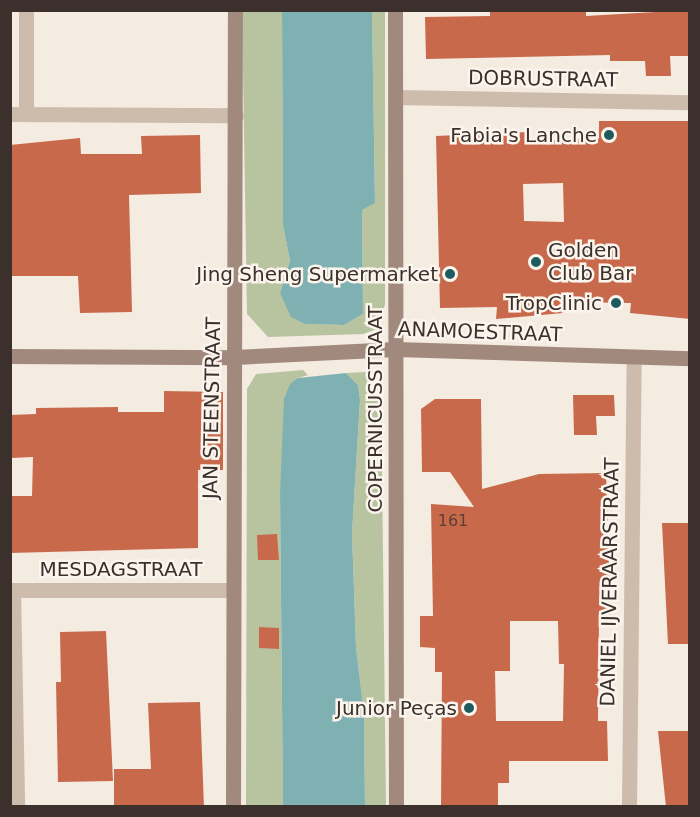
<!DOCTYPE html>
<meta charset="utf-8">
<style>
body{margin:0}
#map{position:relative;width:700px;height:817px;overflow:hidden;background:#f4ebe1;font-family:"DejaVu Sans",sans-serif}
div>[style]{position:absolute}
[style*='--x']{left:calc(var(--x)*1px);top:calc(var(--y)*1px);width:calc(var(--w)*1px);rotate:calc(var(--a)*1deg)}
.green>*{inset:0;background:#b8c4a0}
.water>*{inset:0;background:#7fb0b2}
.building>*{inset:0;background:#c8694b}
.street>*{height:15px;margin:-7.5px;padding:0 7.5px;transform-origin:7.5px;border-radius:7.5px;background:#cdbbac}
.secondary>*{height:15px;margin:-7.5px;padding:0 7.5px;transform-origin:7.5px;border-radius:7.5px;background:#a18a7d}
.dots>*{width:16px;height:16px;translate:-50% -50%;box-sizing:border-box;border:3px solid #fbf5ee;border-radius:50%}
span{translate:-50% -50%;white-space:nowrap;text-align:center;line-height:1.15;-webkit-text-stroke:5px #fbf5ee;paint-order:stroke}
.number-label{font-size:16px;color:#5e3e33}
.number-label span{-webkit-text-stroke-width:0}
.street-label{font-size:20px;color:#3b302b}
.poi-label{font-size:20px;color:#3b302b}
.right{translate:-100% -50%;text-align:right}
.left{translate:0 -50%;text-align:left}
.frame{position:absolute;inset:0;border:12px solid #3b302b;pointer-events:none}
</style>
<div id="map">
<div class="green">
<div style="clip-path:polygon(242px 11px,282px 11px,283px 225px,290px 261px,280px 293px,305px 324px,344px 325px,363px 314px,362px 210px,375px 202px,372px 11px,385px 11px,385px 304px,377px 329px,363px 334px,268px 337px,247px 314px)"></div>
<div style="clip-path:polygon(303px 370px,308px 375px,298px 378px,280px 493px,283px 806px,246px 806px,247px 389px,256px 374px)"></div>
<div style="clip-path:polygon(365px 372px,381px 387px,386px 806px,365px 806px,364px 714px,356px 647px,352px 533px,360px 400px,358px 385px,346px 373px)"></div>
</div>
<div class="water">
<div style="clip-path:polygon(282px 11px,372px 11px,375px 203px,362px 210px,363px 314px,344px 325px,305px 324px,291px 317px,280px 293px,290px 261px,283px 225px)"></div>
<div style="clip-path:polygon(346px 373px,358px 385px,360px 400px,352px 533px,356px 647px,364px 714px,365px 806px,283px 806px,280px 493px,284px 399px,290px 384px,298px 378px)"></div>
</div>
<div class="building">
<div style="clip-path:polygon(490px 10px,586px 10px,586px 16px,690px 10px,690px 56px,670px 56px,671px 76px,646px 76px,645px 61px,610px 61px,610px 55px,426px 59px,425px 17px,490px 16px)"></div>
<div style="clip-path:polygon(evenodd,599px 121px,690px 121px,690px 319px,630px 313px,631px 303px,563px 302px,563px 313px,496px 319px,497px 307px,440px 308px,436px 136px,529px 132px,529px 141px,599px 138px,599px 121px,563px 183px,564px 222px,524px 221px,523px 184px,563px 183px)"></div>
<div style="clip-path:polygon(200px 135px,201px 193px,129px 195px,132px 312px,80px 313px,78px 276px,10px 276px,10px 145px,80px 138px,81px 154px,142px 154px,141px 136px)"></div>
<div style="clip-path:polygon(164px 391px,223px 392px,223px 470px,198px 470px,198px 548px,10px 553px,10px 496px,32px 496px,33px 457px,11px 458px,10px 415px,36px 414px,36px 408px,118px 407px,118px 412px,164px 412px)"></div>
<div style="clip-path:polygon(573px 395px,614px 395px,615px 416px,596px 416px,597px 435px,574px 435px)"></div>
<div style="clip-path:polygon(evenodd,435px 399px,481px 399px,482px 489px,539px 474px,606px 473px,611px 621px,599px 621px,598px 721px,607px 721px,608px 761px,509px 761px,509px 783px,498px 783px,498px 806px,441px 806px,442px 672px,435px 672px,435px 648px,420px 647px,420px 616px,433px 616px,431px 504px,474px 507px,450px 472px,422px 472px,421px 409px,435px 399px,510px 621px,558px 621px,559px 664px,564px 664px,563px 721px,496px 721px,495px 671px,510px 671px,510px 621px)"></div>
<div style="clip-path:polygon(662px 523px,690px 523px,690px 644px,668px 644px)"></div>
<div style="clip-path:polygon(277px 534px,279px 560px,258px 560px,257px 535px)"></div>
<div style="clip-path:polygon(259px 627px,279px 628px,279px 649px,259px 648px)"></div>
<div style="clip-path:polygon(106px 631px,113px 781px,58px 782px,56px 682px,61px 682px,60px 632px)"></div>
<div style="clip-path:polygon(200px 702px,204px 807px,114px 807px,114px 769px,151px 769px,148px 703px)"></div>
<div style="clip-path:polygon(658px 731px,690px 731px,690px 807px,666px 807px)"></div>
</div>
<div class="street">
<div style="--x:395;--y:97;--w:295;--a:1"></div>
<div style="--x:10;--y:114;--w:226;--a:0.3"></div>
<div style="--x:26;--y:114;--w:104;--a:-90"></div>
<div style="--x:10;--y:590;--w:221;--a:0"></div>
<div style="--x:13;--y:590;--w:216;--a:88.9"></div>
<div style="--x:629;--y:806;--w:449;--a:-89.4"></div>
</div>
<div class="secondary">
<div style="--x:395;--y:10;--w:796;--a:89.93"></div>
<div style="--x:10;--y:356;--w:224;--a:0.3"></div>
<div style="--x:234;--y:357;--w:162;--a:-2.8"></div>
<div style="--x:396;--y:349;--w:294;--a:1.8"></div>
<div style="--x:233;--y:806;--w:796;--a:-89.86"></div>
</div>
<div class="dots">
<div style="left:609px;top:135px;background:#1f5a5e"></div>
<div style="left:536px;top:262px;background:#1f5a5e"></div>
<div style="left:450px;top:274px;background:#1f5a5e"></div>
<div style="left:616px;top:303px;background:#1f5a5e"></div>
<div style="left:469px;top:708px;background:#1f5a5e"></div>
</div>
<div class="number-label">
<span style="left:453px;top:521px">161</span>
</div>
<div class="street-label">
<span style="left:543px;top:79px;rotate:1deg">DOBRUSTRAAT</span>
<span style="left:480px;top:332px;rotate:2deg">ANAMOESTRAAT</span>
<span style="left:212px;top:408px;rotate:-89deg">JAN STEENSTRAAT</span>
<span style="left:375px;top:409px;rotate:-90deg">COPERNICUSSTRAAT</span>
<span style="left:121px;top:569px">MESDAGSTRAAT</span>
<span style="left:610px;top:582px;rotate:-89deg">DANIEL IJVERAARSTRAAT</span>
</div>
<div class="poi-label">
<span class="right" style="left:597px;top:135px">Fabia's Lanche</span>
<span class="left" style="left:548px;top:262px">Golden<br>Club Bar</span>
<span class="right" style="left:438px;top:274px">Jing Sheng Supermarket</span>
<span class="right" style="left:602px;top:303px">TropClinic</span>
<span class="right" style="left:457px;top:708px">Junior Peças</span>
</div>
<div class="frame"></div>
</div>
